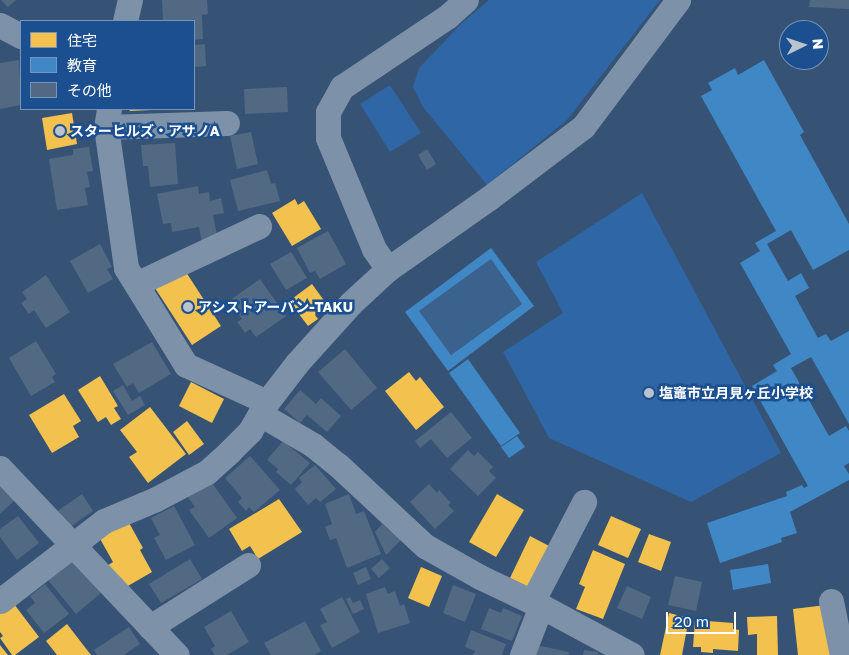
<!DOCTYPE html>
<meta charset="utf-8">
<style>
body{margin:0}
#map{position:relative;width:849px;height:655px;overflow:hidden;background:#365274;font-family:"Golos Text","Noto Sans JP",sans-serif}
div>[style]{position:absolute}
[style*='--x']{left:calc(var(--x)*1px);top:calc(var(--y)*1px);width:calc(var(--w)*1px);rotate:calc(var(--a)*1deg)}
.green>*{inset:0;background:#2f66a5}
.water>*{inset:0;background:#3b618d}
.homes>*{inset:0;background:#f2c14e}
.schools>*{inset:0;background:#3f88c5}
.building>*{inset:0;background:#526984}
.minor>*{height:25px;margin:-12.5px;padding:0 12.5px;transform-origin:12.5px;border-radius:12.5px;background:#7d92a8}
.dots>*{width:14px;height:14px;translate:-50% -50%;box-sizing:border-box;border:2px solid #1b4f8f;border-radius:50%}
span{translate:-50% -50%;white-space:nowrap;text-align:center;line-height:1.15;-webkit-text-stroke:5px #1b4f8f;paint-order:stroke}
.poi-label{font-size:14px;color:#fff;font-weight:700}
.left{translate:0 -50%;text-align:left}
.legend{position:absolute;left:20px;top:20px;width:175px;height:90px;box-sizing:border-box;background:#1b4f8f;border:1px solid #7695bc;margin:0;padding:6px 9px;list-style:none;font-size:15px;color:#fff}
.legend li{display:flex;align-items:center;gap:10px;height:25px}
.legend b{width:25px;border:1px solid #7695bc}
.north{position:absolute;left:779px;top:20px;width:50px;height:50px;box-sizing:border-box;background:#1b4f8f;border:1px solid #7695bc;border-radius:50%;rotate:86deg;font-size:14px;font-weight:700;line-height:20px;text-align:center;color:#fff}
.north::after{content:'';display:block;margin:auto;width:18px;height:22px;background:#b9c2ce;clip-path:polygon(50% 0,100% 100%,50% 72%,0 100%)}
.scale{position:absolute;left:666px;top:612px;width:70px;height:22px;box-sizing:border-box;border:2px solid #fff;border-top:0;padding-left:6px;font-size:15px;line-height:18px;white-space:nowrap;color:#fff;-webkit-text-stroke:4px #1b4f8f;paint-order:stroke}
</style>
<div id="map">
<div class="green">
<div style="clip-path:polygon(489px 0,660px 0,567px 120px,487px 185px,423px 107px,413px 87px,419px 68px,461px 24px)"></div>
<div style="clip-path:polygon(390px 85px,421px 133px,390px 152px,360px 104px)"></div>
<div style="clip-path:polygon(642px 193px,781px 453px,691px 502px,549px 438px,503px 352px,563px 313px,536px 262px)"></div>
</div>
<div class="water">
<div style="clip-path:polygon(491px 259px,522px 304px,451px 355px,419px 311px)"></div>
</div>
<div class="homes">
<div style="clip-path:polygon(129px 109px,151px 109px,151px 110px,130px 111px)"></div>
<div style="clip-path:polygon(72px 113px,77px 144px,47px 150px,42px 118px)"></div>
<div style="clip-path:polygon(295px 199px,298px 205px,304px 201px,321px 229px,292px 246px,272px 213px)"></div>
<div style="clip-path:polygon(184px 269px,221px 326px,192px 345px,155px 288px)"></div>
<div style="clip-path:polygon(312px 284px,328px 306px,315px 315px,318px 319px,308px 326px,289px 301px)"></div>
<div style="clip-path:polygon(409px 372px,416px 381px,420px 377px,444px 407px,416px 430px,385px 391px)"></div>
<div style="clip-path:polygon(100px 376px,118px 406px,114px 408px,121px 419px,111px 425px,106px 417px,98px 422px,78px 390px)"></div>
<div style="clip-path:polygon(191px 382px,224px 399px,212px 423px,179px 406px)"></div>
<div style="clip-path:polygon(64px 394px,81px 421px,73px 426px,79px 437px,52px 453px,29px 415px)"></div>
<div style="clip-path:polygon(150px 407px,186px 454px,148px 483px,129px 457px,137px 452px,120px 430px)"></div>
<div style="clip-path:polygon(187px 421px,204px 444px,189px 455px,173px 432px)"></div>
<div style="clip-path:polygon(497px 494px,524px 510px,496px 557px,469px 542px)"></div>
<div style="clip-path:polygon(279px 499px,302px 532px,258px 559px,250px 546px,242px 551px,229px 529px)"></div>
<div style="clip-path:polygon(611px 516px,641px 529px,628px 558px,598px 545px)"></div>
<div style="clip-path:polygon(128px 521px,143px 548px,140px 550px,152px 572px,121px 590px,107px 566px,113px 562px,99px 537px)"></div>
<div style="clip-path:polygon(649px 534px,671px 542px,661px 571px,638px 562px)"></div>
<div style="clip-path:polygon(530px 536px,553px 548px,532px 589px,510px 578px)"></div>
<div style="clip-path:polygon(593px 550px,625px 564px,603px 619px,576px 609px,585px 587px,579px 584px)"></div>
<div style="clip-path:polygon(421px 567px,442px 576px,429px 607px,408px 598px)"></div>
<div style="clip-path:polygon(14px 604px,39px 637px,15px 655px,12px 655px,0 638px,3px 636px,0 632px,0 614px)"></div>
<div style="clip-path:polygon(826px 605px,831px 655px,798px 655px,793px 609px)"></div>
<div style="clip-path:polygon(669px 613px,689px 618px,682px 655px,660px 655px)"></div>
<div style="clip-path:polygon(777px 616px,778px 655px,757px 655px,757px 634px,748px 635px,747px 617px)"></div>
<div style="clip-path:polygon(695px 620px,733px 623px,733px 629px,739px 630px,738px 651px,713px 649px,713px 653px,701px 652px,701px 647px,693px 647px)"></div>
<div style="clip-path:polygon(67px 624px,91px 655px,57px 655px,46px 641px)"></div>
<div style="clip-path:polygon(0 645px,8px 655px,0 655px)"></div>
</div>
<div class="schools">
<div style="clip-path:polygon(764px 60px,804px 132px,800px 135px,849px 224px,849px 250px,813px 270px,791px 230px,767px 244px,788px 281px,801px 273px,809px 288px,795px 296px,818px 338px,826px 334px,831px 341px,849px 331px,849px 424px,811px 357px,791px 368px,829px 436px,846px 426px,849px 431px,849px 463px,844px 466px,849px 474px,849px 480px,790px 512px,797px 533px,781px 538px,782px 542px,720px 563px,707px 523px,787px 496px,786px 492px,802px 485px,804px 488px,808px 486px,752px 386px,777px 371px,773px 365px,791px 354px,740px 263px,760px 251px,755px 243px,776px 231px,701px 96px,712px 90px,708px 83px,735px 68px,738px 75px)"></div>
<div style="clip-path:polygon(evenodd,491px 248px,534px 306px,448px 371px,405px 312px,491px 248px,491px 259px,522px 304px,451px 355px,419px 311px,491px 259px)"></div>
<div style="clip-path:polygon(468px 359px,520px 433px,501px 446px,449px 373px)"></div>
<div style="clip-path:polygon(517px 436px,525px 447px,509px 458px,501px 447px)"></div>
<div style="clip-path:polygon(768px 564px,771px 583px,733px 590px,730px 570px)"></div>
</div>
<div class="building">
<div style="clip-path:polygon(1px 0,16px 0,8px 7px)"></div>
<div style="clip-path:polygon(162px 0,207px 0,208px 14px,202px 15px,203px 39px,194px 40px,194px 21px,163px 21px)"></div>
<div style="clip-path:polygon(810px 0,849px 0,849px 9px,809px 7px)"></div>
<div style="clip-path:polygon(205px 44px,206px 66px,194px 67px,194px 45px)"></div>
<div style="clip-path:polygon(19px 60px,21px 105px,0 109px,0 63px)"></div>
<div style="clip-path:polygon(287px 87px,288px 112px,245px 114px,244px 89px)"></div>
<div style="clip-path:polygon(251px 132px,258px 164px,237px 169px,230px 136px)"></div>
<div style="clip-path:polygon(175px 143px,178px 184px,150px 187px,148px 166px,143px 166px,141px 145px)"></div>
<div style="clip-path:polygon(89px 147px,93px 171px,87px 172px,90px 187px,85px 188px,88px 205px,57px 210px,49px 159px,73px 155px,73px 149px)"></div>
<div style="clip-path:polygon(427px 149px,436px 164px,427px 170px,418px 155px)"></div>
<div style="clip-path:polygon(267px 170px,271px 184px,275px 183px,280px 201px,238px 211px,230px 180px)"></div>
<div style="clip-path:polygon(198px 186px,199px 194px,209px 192px,210px 201px,221px 198px,224px 213px,213px 215px,218px 240px,202px 243px,199px 227px,172px 232px,171px 223px,163px 224px,157px 194px)"></div>
<div style="clip-path:polygon(328px 231px,346px 264px,320px 279px,315px 271px,310px 273px,297px 248px)"></div>
<div style="clip-path:polygon(100px 244px,112px 267px,107px 269px,113px 279px,88px 293px,70px 261px)"></div>
<div style="clip-path:polygon(291px 252px,307px 278px,286px 290px,270px 264px)"></div>
<div style="clip-path:polygon(46px 275px,70px 312px,46px 328px,34px 310px,29px 314px,21px 303px,27px 299px,22px 292px)"></div>
<div style="clip-path:polygon(260px 279px,286px 316px,256px 337px,250px 329px,245px 333px,237px 322px,242px 319px,229px 301px)"></div>
<div style="clip-path:polygon(36px 341px,56px 374px,52px 377px,55px 382px,31px 396px,9px 358px)"></div>
<div style="clip-path:polygon(152px 342px,171px 374px,139px 393px,133px 383px,127px 387px,113px 364px)"></div>
<div style="clip-path:polygon(345px 349px,377px 388px,351px 410px,318px 372px)"></div>
<div style="clip-path:polygon(123px 385px,132px 401px,140px 396px,145px 405px,128px 415px,113px 391px)"></div>
<div style="clip-path:polygon(300px 390px,316px 404px,321px 398px,341px 416px,327px 432px,307px 415px,300px 423px,284px 409px)"></div>
<div style="clip-path:polygon(451px 412px,472px 438px,447px 458px,431px 439px,420px 448px,415px 441px)"></div>
<div style="clip-path:polygon(283px 441px,310px 463px,291px 485px,276px 472px,278px 469px,267px 460px)"></div>
<div style="clip-path:polygon(468px 450px,474px 456px,478px 452px,493px 467px,489px 471px,496px 478px,478px 496px,450px 469px)"></div>
<div style="clip-path:polygon(250px 456px,280px 490px,254px 512px,249px 507px,246px 511px,238px 502px,242px 498px,225px 478px)"></div>
<div style="clip-path:polygon(315px 465px,336px 489px,320px 502px,316px 498px,308px 505px,295px 489px,302px 482px,299px 478px)"></div>
<div style="clip-path:polygon(210px 480px,237px 518px,209px 538px,189px 510px,195px 507px,187px 496px)"></div>
<div style="clip-path:polygon(0 482px,16px 499px,0 514px)"></div>
<div style="clip-path:polygon(429px 484px,437px 493px,439px 490px,451px 503px,448px 505px,454px 511px,435px 529px,410px 502px)"></div>
<div style="clip-path:polygon(82px 494px,93px 511px,67px 529px,56px 512px)"></div>
<div style="clip-path:polygon(349px 494px,356px 514px,364px 511px,381px 554px,347px 568px,336px 538px,330px 540px,325px 527px,332px 524px,325px 504px)"></div>
<div style="clip-path:polygon(174px 506px,195px 545px,166px 560px,154px 538px,160px 535px,151px 518px)"></div>
<div style="clip-path:polygon(18px 516px,39px 543px,17px 560px,0 537px,0 529px)"></div>
<div style="clip-path:polygon(382px 524px,401px 540px,386px 555px,375px 532px)"></div>
<div style="clip-path:polygon(74px 558px,102px 592px,76px 614px,48px 580px)"></div>
<div style="clip-path:polygon(190px 559px,202px 579px,161px 603px,149px 584px)"></div>
<div style="clip-path:polygon(382px 559px,390px 568px,379px 578px,371px 569px)"></div>
<div style="clip-path:polygon(366px 567px,371px 579px,358px 585px,353px 573px)"></div>
<div style="clip-path:polygon(675px 576px,702px 582px,696px 611px,668px 605px)"></div>
<div style="clip-path:polygon(45px 584px,69px 614px,44px 633px,26px 610px,35px 603px,30px 596px)"></div>
<div style="clip-path:polygon(453px 585px,476px 594px,465px 622px,443px 613px)"></div>
<div style="clip-path:polygon(627px 586px,651px 597px,642px 619px,617px 608px)"></div>
<div style="clip-path:polygon(385px 587px,388px 594px,395px 591px,400px 606px,404px 604px,410px 623px,378px 633px,366px 594px)"></div>
<div style="clip-path:polygon(342px 597px,360px 632px,332px 648px,320px 625px,327px 622px,320px 609px)"></div>
<div style="clip-path:polygon(350px 597px,353px 603px,360px 600px,364px 609px,353px 614px,346px 599px)"></div>
<div style="clip-path:polygon(489px 608px,501px 613px,503px 608px,522px 616px,512px 641px,481px 629px)"></div>
<div style="clip-path:polygon(231px 611px,249px 642px,227px 655px,215px 655px,211px 649px,215px 646px,204px 627px)"></div>
<div style="clip-path:polygon(305px 621px,321px 651px,314px 655px,271px 655px,264px 643px)"></div>
<div style="clip-path:polygon(129px 627px,140px 644px,124px 655px,97px 655px,94px 650px)"></div>
<div style="clip-path:polygon(471px 630px,506px 644px,502px 655px,473px 655px,475px 651px,465px 647px)"></div>
<div style="clip-path:polygon(536px 645px,569px 652px,568px 655px,534px 655px)"></div>
<div style="clip-path:polygon(584px 650px,598px 652px,598px 655px,583px 655px)"></div>
</div>
<div class="minor">
<div style="--x:125;--y:21;--w:22;--a:-77"></div>
<div style="--x:0;--y:25;--w:24;--a:28"></div>
<div style="--x:109;--y:109;--w:18;--a:99"></div>
<div style="--x:106;--y:127;--w:142;--a:81.9"></div>
<div style="--x:126;--y:268;--w:114;--a:58.3"></div>
<div style="--x:186;--y:365;--w:89;--a:24.6"></div>
<div style="--x:106;--y:127;--w:121;--a:-1.9"></div>
<div style="--x:388;--y:269;--w:24;--a:-125"></div>
<div style="--x:374;--y:249;--w:120;--a:-112.5"></div>
<div style="--x:328;--y:138;--w:26;--a:-90"></div>
<div style="--x:328;--y:112;--w:29;--a:-61"></div>
<div style="--x:342;--y:87;--w:128;--a:-33.8"></div>
<div style="--x:448;--y:16;--w:24;--a:-42"></div>
<div style="--x:136;--y:284;--w:136;--a:-25.2"></div>
<div style="--x:260;--y:414;--w:61;--a:30.3"></div>
<div style="--x:313;--y:445;--w:32;--a:39"></div>
<div style="--x:338;--y:465;--w:119;--a:43"></div>
<div style="--x:425;--y:546;--w:63;--a:29.4"></div>
<div style="--x:480;--y:577;--w:68;--a:25.4"></div>
<div style="--x:541;--y:606;--w:103;--a:28.3"></div>
<div style="--x:0;--y:468;--w:257;--a:46.6"></div>
<div style="--x:0;--y:601;--w:131;--a:-37.6"></div>
<div style="--x:104;--y:521;--w:56;--a:-22.9"></div>
<div style="--x:156;--y:499;--w:58;--a:-27.9"></div>
<div style="--x:207;--y:472;--w:30;--a:-42"></div>
<div style="--x:229;--y:452;--w:30;--a:-45"></div>
<div style="--x:250;--y:431;--w:34;--a:-60"></div>
<div style="--x:267;--y:402;--w:49;--a:-52.4"></div>
<div style="--x:297;--y:363;--w:81;--a:-48"></div>
<div style="--x:351;--y:303;--w:50;--a:-42.6"></div>
<div style="--x:388;--y:269;--w:123;--a:-35.1"></div>
<div style="--x:489;--y:198;--w:118;--a:-37.1"></div>
<div style="--x:583;--y:127;--w:159;--a:-53.2"></div>
<div style="--x:831;--y:601;--w:55;--a:78.5"></div>
<div style="--x:532;--y:602;--w:113;--a:-62.5"></div>
<div style="--x:150;--y:627;--w:116;--a:-32.3"></div>
<div style="--x:522;--y:655;--w:53;--a:-68.8"></div>
</div>
<div class="dots">
<div style="left:60px;top:131px;background:#b9c2ce"></div>
<div style="left:188px;top:307px;background:#b9c2ce"></div>
<div style="left:649px;top:393px;background:#b9c2ce"></div>
</div>
<div class="poi-label">
<span class="left" style="left:70px;top:131px">スターヒルズ・アサノA</span>
<span class="left" style="left:198px;top:307px">アシストアーバン-TAKU</span>
<span class="left" style="left:659px;top:393px">塩竈市立月見ヶ丘小学校</span>
</div>
<ul class="legend">
<li><b style="height:14px;background:#f2c14e"></b>住宅</li>
<li><b style="height:14px;background:#3f88c5"></b>教育</li>
<li><b style="height:14px;background:#526984"></b>その他</li>
</ul>
<div class="north">N</div>
<div class="scale">20 m</div>
</div>
